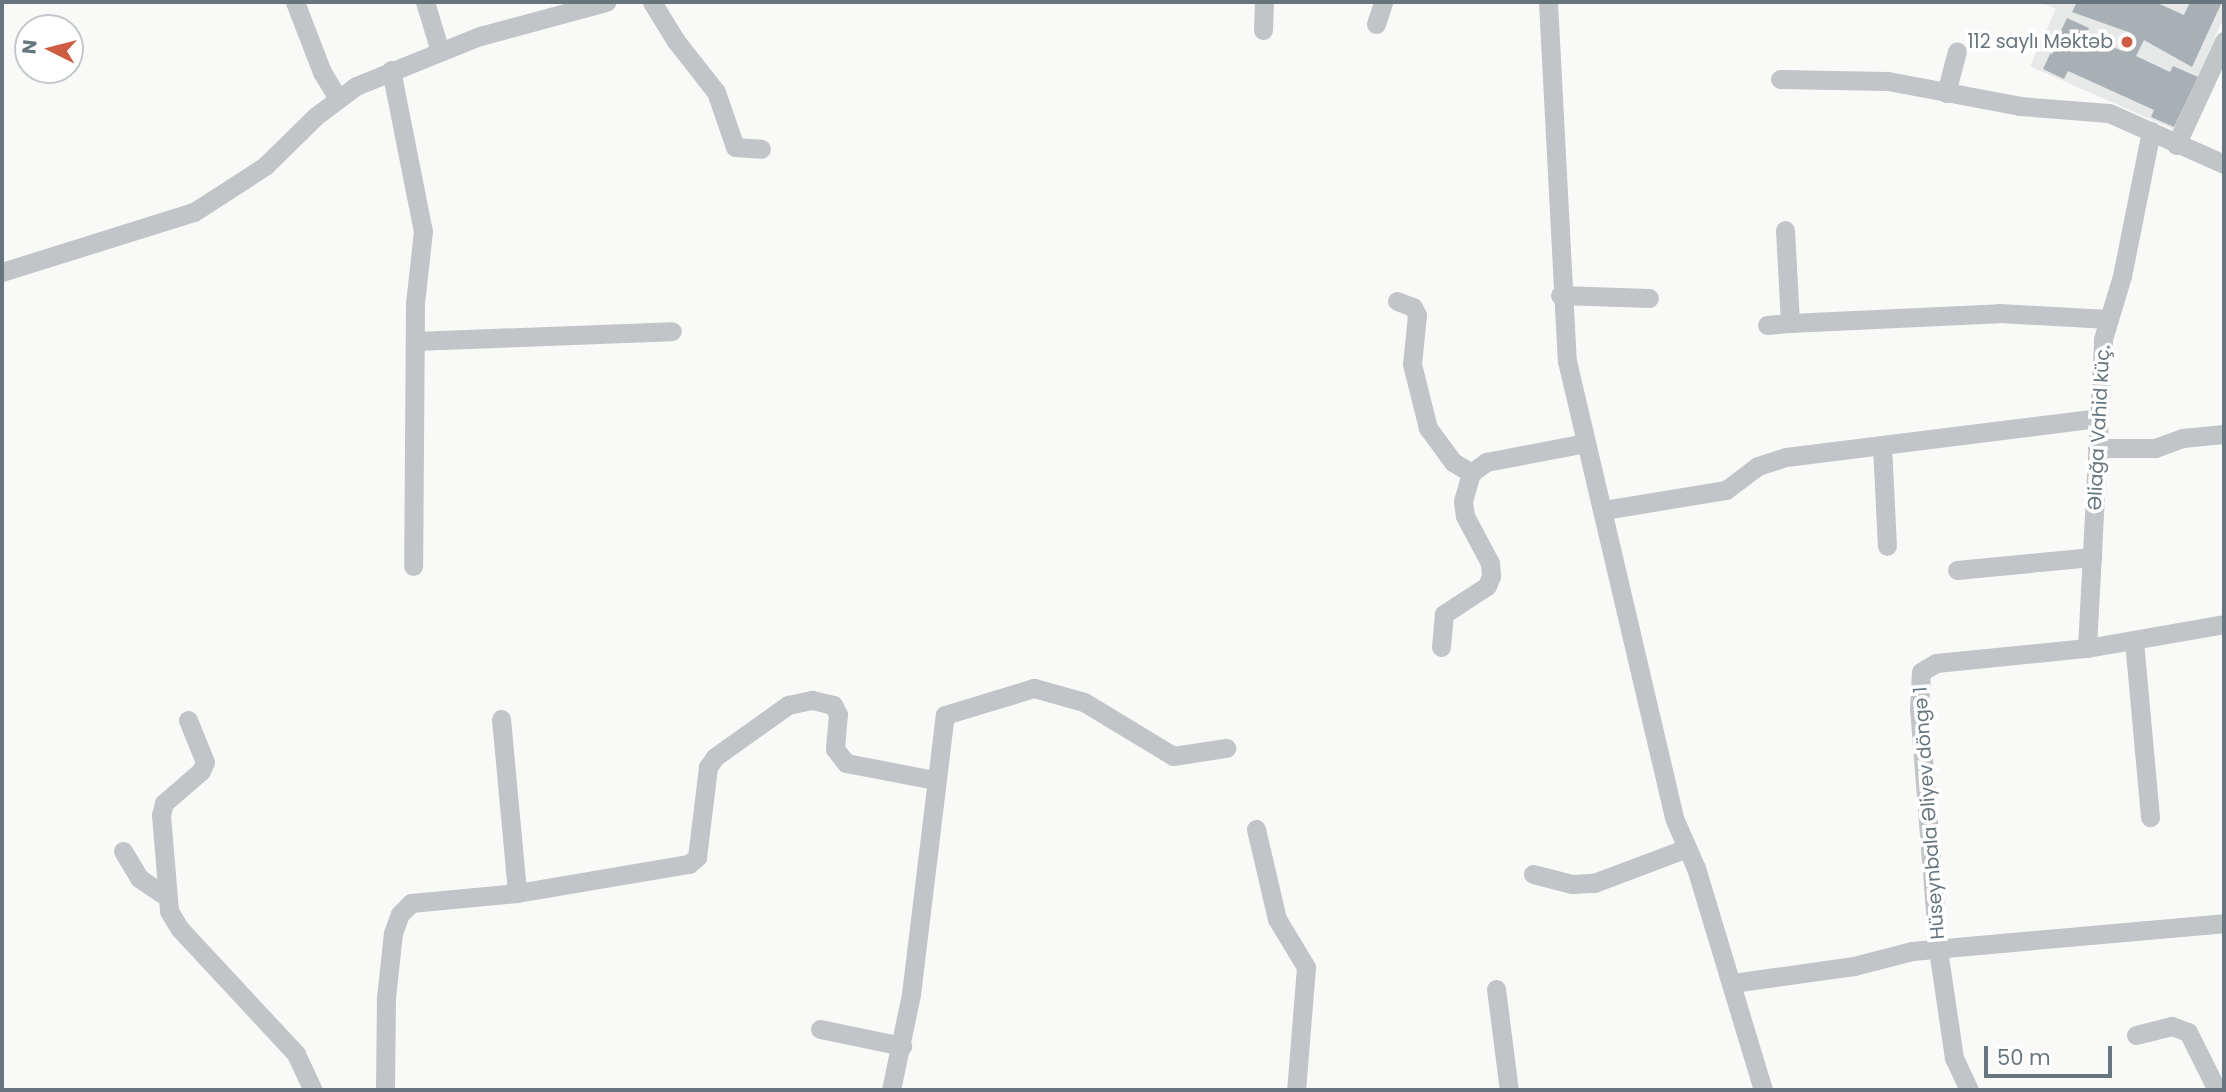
<!DOCTYPE html>
<meta charset="utf-8">
<style>
body{margin:0}
#map{position:relative;width:2226px;height:1092px;overflow:hidden;background:#f9f9f8;font-family:Poppins,sans-serif}
div>[style]{position:absolute}
[style*='--x']{left:calc(var(--x)*1px);top:calc(var(--y)*1px);width:calc(var(--w)*1px);rotate:calc(var(--a)*1deg)}
.built>*{inset:0;background:#e7e8e8}
.building>*{inset:0;background:#a9b0b5}
.street>*{height:19px;margin:-9.5px;padding:0 9.5px;transform-origin:9.5px;border-radius:9.5px;background:#c1c5c8}
.dots>*{width:19px;height:19px;translate:-50% -50%;box-sizing:border-box;border:4px solid #fff;border-radius:50%}
span{translate:-50% -50%;white-space:nowrap;text-align:center;line-height:1.15;-webkit-text-stroke:7px #fff;paint-order:stroke}
.poi-label{font-size:19px;color:#67767e}
.right{translate:-100% -50%;text-align:right}
.street-label{font-size:19px;color:#67767e}
.frame{position:absolute;inset:0;border:4px solid #67767e;pointer-events:none}
.north{position:absolute;left:14px;top:14px;width:70px;height:70px;box-sizing:border-box;background:#fff;border:2px solid #c2c8cb;border-radius:50%;rotate:276deg;font-size:19px;font-weight:700;line-height:28px;text-align:center;color:#67767e}
.north::after{content:'';display:block;margin:auto;width:24px;height:32px;background:#ce5d43;clip-path:polygon(50% 0,100% 100%,50% 72%,0 100%)}
.scale{position:absolute;left:1984px;top:1046px;width:128px;height:32px;box-sizing:border-box;border:4px solid #67767e;border-top:0;padding-left:9px;font-size:21px;line-height:24px;white-space:nowrap;color:#67767e;-webkit-text-stroke:5px #fff;paint-order:stroke}
</style>
<div id="map">
<div class="built">
<div style="clip-path:polygon(2040px 2px,2224px 2px,2224px 17px,2175px 130px,2030px 66px,2056px 9px)"></div>
</div>
<div class="building">
<div style="clip-path:polygon(2077px 2px,2155px 2px,2184px 15px,2190px 2px,2222px 2px,2192px 67px,2144px 40px,2136px 56px,2170px 72px,2173px 66px,2198px 77px,2174px 127px,2151px 117px,2154px 110px,2068px 71px,2064px 79px,2043px 69px,2067px 18px,2089px 28px,2086px 35px,2122px 51px,2131px 33px,2072px 12px)"></div>
</div>
<div class="street">
<div style="--x:295;--y:2;--w:75;--a:68.9"></div>
<div style="--x:322;--y:72;--w:29;--a:59"></div>
<div style="--x:425;--y:2;--w:51;--a:73"></div>
<div style="--x:652;--y:2;--w:46;--a:58.4"></div>
<div style="--x:676;--y:41;--w:65;--a:51.9"></div>
<div style="--x:716;--y:92;--w:58;--a:70.9"></div>
<div style="--x:735;--y:147;--w:26;--a:4"></div>
<div style="--x:1548;--y:2;--w:360;--a:87"></div>
<div style="--x:1567;--y:361;--w:469;--a:76.8"></div>
<div style="--x:1674;--y:818;--w:55;--a:66.3"></div>
<div style="--x:1696;--y:868;--w:232;--a:73.2"></div>
<div style="--x:1376;--y:24;--w:23;--a:-72"></div>
<div style="--x:1263;--y:30;--w:28;--a:-88"></div>
<div style="--x:391;--y:70;--w:164;--a:78.8"></div>
<div style="--x:423;--y:231;--w:72;--a:96.3"></div>
<div style="--x:415;--y:303;--w:263;--a:90.4"></div>
<div style="--x:1780;--y:79;--w:108;--a:1.1"></div>
<div style="--x:1888;--y:81;--w:134;--a:10.7"></div>
<div style="--x:2020;--y:106;--w:89;--a:4.5"></div>
<div style="--x:2109;--y:113;--w:126;--a:23.9"></div>
<div style="--x:1946;--y:93;--w:43;--a:-75.3"></div>
<div style="--x:2176;--y:145;--w:115;--a:-65.2"></div>
<div style="--x:1785;--y:230;--w:93;--a:86.9"></div>
<div style="--x:1790;--y:323;--w:209;--a:-2.7"></div>
<div style="--x:1999;--y:313;--w:109;--a:3.2"></div>
<div style="--x:2;--y:272;--w:201;--a:-17.4"></div>
<div style="--x:194;--y:212;--w:85;--a:-32.9"></div>
<div style="--x:265;--y:166;--w:71;--a:-44.4"></div>
<div style="--x:316;--y:116;--w:50;--a:-36.9"></div>
<div style="--x:356;--y:86;--w:134;--a:-22"></div>
<div style="--x:480;--y:36;--w:131;--a:-15.1"></div>
<div style="--x:1560;--y:295;--w:89;--a:1.9"></div>
<div style="--x:1397;--y:301;--w:17;--a:21"></div>
<div style="--x:1413;--y:307;--w:9;--a:63"></div>
<div style="--x:1417;--y:315;--w:49;--a:95.8"></div>
<div style="--x:1412;--y:364;--w:66;--a:76"></div>
<div style="--x:1428;--y:428;--w:42;--a:53.7"></div>
<div style="--x:1453;--y:462;--w:21;--a:31"></div>
<div style="--x:1767;--y:325;--w:23;--a:-5"></div>
<div style="--x:415;--y:341;--w:257;--a:-2.2"></div>
<div style="--x:1882;--y:445;--w:101;--a:87.2"></div>
<div style="--x:2097;--y:448;--w:58;--a:0"></div>
<div style="--x:2155;--y:448;--w:29;--a:-20"></div>
<div style="--x:2182;--y:438;--w:42;--a:-5.4"></div>
<div style="--x:1604;--y:510;--w:124;--a:-9.3"></div>
<div style="--x:1726;--y:490;--w:40;--a:-37"></div>
<div style="--x:1758;--y:466;--w:29;--a:-18"></div>
<div style="--x:1786;--y:457;--w:314;--a:-7.1"></div>
<div style="--x:1957;--y:570;--w:136;--a:-5.5"></div>
<div style="--x:2134;--y:641;--w:177;--a:84.8"></div>
<div style="--x:1441;--y:647;--w:33;--a:-85"></div>
<div style="--x:1444;--y:614;--w:51;--a:-33.1"></div>
<div style="--x:1487;--y:586;--w:11;--a:-68"></div>
<div style="--x:1491;--y:576;--w:13;--a:-94"></div>
<div style="--x:1490;--y:563;--w:53;--a:-118"></div>
<div style="--x:1465;--y:516;--w:15;--a:-98"></div>
<div style="--x:1463;--y:501;--w:29;--a:-74"></div>
<div style="--x:1471;--y:473;--w:19;--a:-36"></div>
<div style="--x:1486;--y:462;--w:102;--a:-10.8"></div>
<div style="--x:2087;--y:648;--w:309;--a:-87"></div>
<div style="--x:2103;--y:339;--w:66;--a:-73.2"></div>
<div style="--x:2122;--y:276;--w:148;--a:-78.7"></div>
<div style="--x:501;--y:719;--w:175;--a:84.7"></div>
<div style="--x:188;--y:720;--w:45;--a:68"></div>
<div style="--x:205;--y:762;--w:10;--a:114"></div>
<div style="--x:201;--y:771;--w:49;--a:139.1"></div>
<div style="--x:164;--y:803;--w:12;--a:104"></div>
<div style="--x:161;--y:815;--w:96;--a:85.2"></div>
<div style="--x:169;--y:911;--w:21;--a:59"></div>
<div style="--x:180;--y:929;--w:171;--a:47.1"></div>
<div style="--x:296;--y:1054;--w:40;--a:65"></div>
<div style="--x:1256;--y:829;--w:92;--a:76.9"></div>
<div style="--x:1277;--y:919;--w:56;--a:58.9"></div>
<div style="--x:1306;--y:967;--w:123;--a:94.6"></div>
<div style="--x:123;--y:851;--w:31;--a:59"></div>
<div style="--x:139;--y:878;--w:32;--a:34"></div>
<div style="--x:1533;--y:874;--w:40;--a:14.4"></div>
<div style="--x:1572;--y:884;--w:22;--a:-3"></div>
<div style="--x:1594;--y:883;--w:99;--a:-20.6"></div>
<div style="--x:1733;--y:983;--w:122;--a:-8"></div>
<div style="--x:1854;--y:966;--w:60;--a:-14.5"></div>
<div style="--x:1912;--y:951;--w:313;--a:-5.1"></div>
<div style="--x:1496;--y:989;--w:102;--a:82.7"></div>
<div style="--x:820;--y:1029;--w:84;--a:11.7"></div>
<div style="--x:2136;--y:1035;--w:37;--a:-14"></div>
<div style="--x:2172;--y:1026;--w:17;--a:21"></div>
<div style="--x:2188;--y:1032;--w:65;--a:63.4"></div>
<div style="--x:385;--y:1090;--w:92;--a:-89.4"></div>
<div style="--x:386;--y:998;--w:65;--a:-83.9"></div>
<div style="--x:393;--y:933;--w:20;--a:-70"></div>
<div style="--x:400;--y:914;--w:16;--a:-45"></div>
<div style="--x:411;--y:903;--w:106;--a:-5.4"></div>
<div style="--x:517;--y:893;--w:174;--a:-9.6"></div>
<div style="--x:689;--y:864;--w:11;--a:-41"></div>
<div style="--x:697;--y:857;--w:91;--a:-83"></div>
<div style="--x:708;--y:767;--w:12;--a:-55"></div>
<div style="--x:715;--y:757;--w:90;--a:-35.5"></div>
<div style="--x:788;--y:705;--w:25;--a:-12"></div>
<div style="--x:812;--y:700;--w:22;--a:13"></div>
<div style="--x:833;--y:705;--w:10;--a:61"></div>
<div style="--x:838;--y:714;--w:35;--a:95"></div>
<div style="--x:835;--y:749;--w:18;--a:52"></div>
<div style="--x:846;--y:763;--w:90;--a:10.9"></div>
<div style="--x:891;--y:1090;--w:98;--a:-78.2"></div>
<div style="--x:911;--y:994;--w:281;--a:-83.1"></div>
<div style="--x:945;--y:715;--w:93;--a:-16.9"></div>
<div style="--x:1034;--y:688;--w:52;--a:15.6"></div>
<div style="--x:1084;--y:702;--w:104;--a:31.2"></div>
<div style="--x:1173;--y:756;--w:54;--a:-8.6"></div>
<div style="--x:1969;--y:1090;--w:35;--a:-115"></div>
<div style="--x:1954;--y:1058;--w:110;--a:-98.4"></div>
<div style="--x:1938;--y:949;--w:240;--a:-94.5"></div>
<div style="--x:1919;--y:710;--w:38;--a:-87"></div>
<div style="--x:1921;--y:672;--w:17;--a:-31"></div>
<div style="--x:1936;--y:663;--w:152;--a:-5.7"></div>
<div style="--x:2087;--y:648;--w:139;--a:-9.9"></div>
</div>
<div class="dots">
<div style="left:2127px;top:42px;background:#ce5d43"></div>
</div>
<div class="poi-label">
<span class="right" style="left:2113px;top:42px">112 saylı Məktəb</span>
</div>
<div class="street-label">
<span style="left:2099px;top:428px;rotate:-87deg">Əliağa Vahid küç.</span>
<span style="left:1929px;top:813px;rotate:-94deg">Hüseynbala Əliyev döngə 1</span>
</div>
<div class="frame"></div>
<div class="north">N</div>
<div class="scale">50 m</div>
</div>
